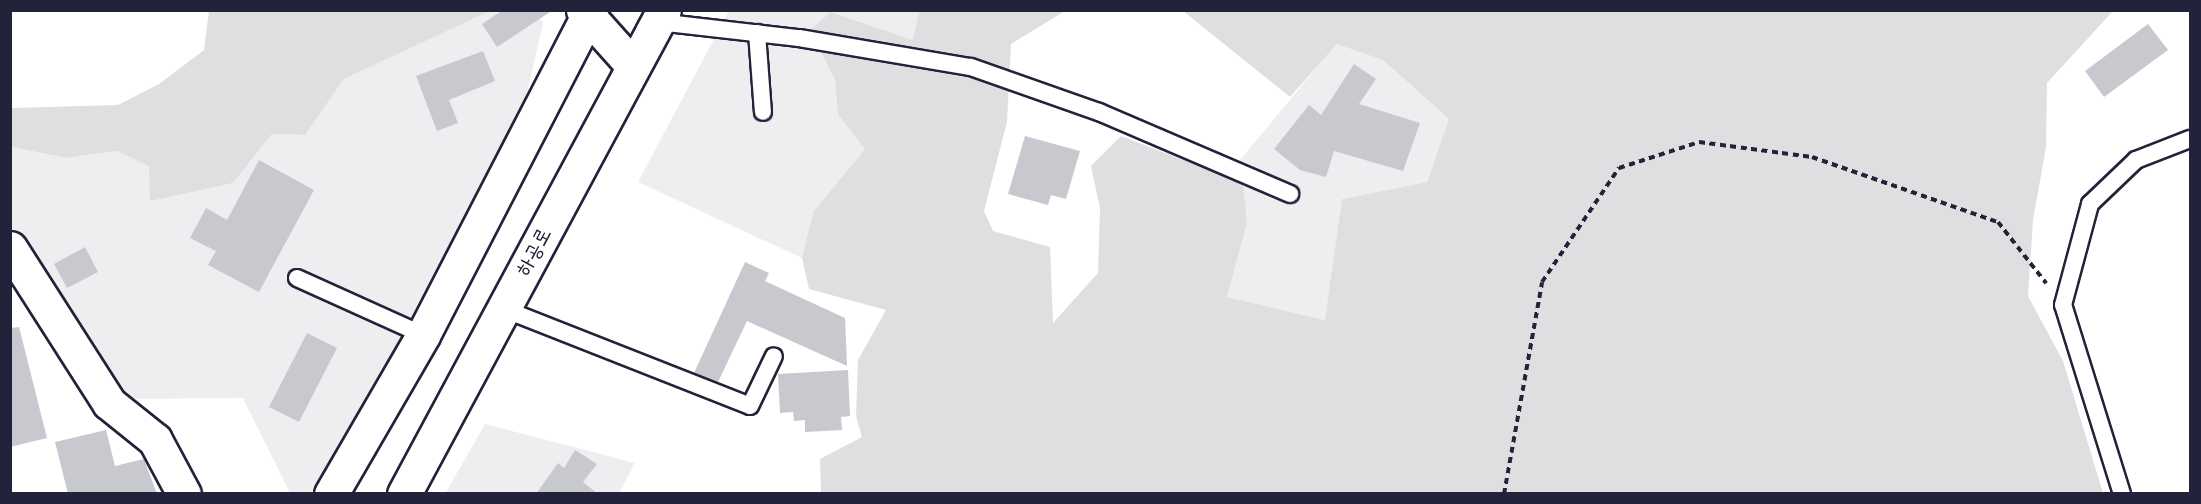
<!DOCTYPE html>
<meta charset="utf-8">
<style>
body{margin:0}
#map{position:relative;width:2201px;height:504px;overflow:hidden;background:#fff;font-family:Mynerve,"Poor Story",sans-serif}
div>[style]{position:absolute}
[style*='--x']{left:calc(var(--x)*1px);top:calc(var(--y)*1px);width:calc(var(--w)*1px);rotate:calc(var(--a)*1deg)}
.built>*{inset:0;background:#eeeef1}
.green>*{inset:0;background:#dfdfe2}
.building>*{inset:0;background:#c8c8cf}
.path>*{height:4px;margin-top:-2px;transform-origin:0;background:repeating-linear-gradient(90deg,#22223b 0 6px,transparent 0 10.5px)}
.roads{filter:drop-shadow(2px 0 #22223b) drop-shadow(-2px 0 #22223b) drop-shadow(0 2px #22223b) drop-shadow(0 -2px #22223b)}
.lane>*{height:16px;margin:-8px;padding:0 8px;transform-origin:8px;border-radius:8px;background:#fff}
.street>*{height:33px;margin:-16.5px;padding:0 16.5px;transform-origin:16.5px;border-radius:16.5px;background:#fff}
.secondary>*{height:33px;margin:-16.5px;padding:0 16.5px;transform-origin:16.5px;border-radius:16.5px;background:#fff}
span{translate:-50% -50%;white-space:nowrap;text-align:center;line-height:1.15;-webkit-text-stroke:6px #fff;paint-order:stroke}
.street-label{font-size:21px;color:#22223b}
.frame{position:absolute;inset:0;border:12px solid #22223b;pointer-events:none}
</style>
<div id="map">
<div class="built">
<div style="clip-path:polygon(490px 11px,534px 11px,543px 23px,520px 125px,418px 316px,314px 493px,290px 493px,243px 398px,125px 399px,11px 230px,10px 147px,65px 158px,117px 151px,150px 166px,150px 200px,233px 183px,272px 134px,305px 135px,344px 79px)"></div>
<div style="clip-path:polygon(729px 11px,919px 11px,913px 40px,832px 12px,810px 30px,835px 80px,838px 115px,865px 149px,813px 212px,802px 258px,638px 182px)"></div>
<div style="clip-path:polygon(1337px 43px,1383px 60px,1449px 119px,1427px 182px,1342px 199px,1326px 320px,1227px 297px,1247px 223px,1240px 160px)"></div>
<div style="clip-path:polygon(485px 424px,635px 463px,619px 493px,445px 494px)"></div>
</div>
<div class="green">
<div style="clip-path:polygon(209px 11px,209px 10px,490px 11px,344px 79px,305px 135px,272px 134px,233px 183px,150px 201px,149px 166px,117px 151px,66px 158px,11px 147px,11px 108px,118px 105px,159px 84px,204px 50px)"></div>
<div style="clip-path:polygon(919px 11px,1065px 11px,1011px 44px,1007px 122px,984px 211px,993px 231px,1050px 247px,1053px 323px,1098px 273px,1100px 208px,1091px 166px,1121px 136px,1243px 183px,1247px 223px,1227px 297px,1325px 320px,1342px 199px,1427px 182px,1449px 119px,1383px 60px,1337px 44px,1290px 97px,1183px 11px,2113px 11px,2047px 83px,2046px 147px,2033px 220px,2028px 296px,2063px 361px,2103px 493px,821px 493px,820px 459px,862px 437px,856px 416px,858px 360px,886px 310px,809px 289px,802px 258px,813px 212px,865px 149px,838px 115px,835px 80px,810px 30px,831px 12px,913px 40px)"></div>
</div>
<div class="building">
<div style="clip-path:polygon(503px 10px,553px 10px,497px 47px,482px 24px)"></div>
<div style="clip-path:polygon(2148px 24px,2168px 50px,2104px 97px,2085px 71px)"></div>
<div style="clip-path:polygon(483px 51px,495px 81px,449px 100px,458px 123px,437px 131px,416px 76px)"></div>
<div style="clip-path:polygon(1354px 64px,1376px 79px,1359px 104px,1420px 123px,1403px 171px,1334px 151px,1326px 177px,1300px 170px,1274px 149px,1309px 105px,1321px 115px)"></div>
<div style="clip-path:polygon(1025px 136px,1080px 151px,1066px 199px,1051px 195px,1048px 205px,1008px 194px)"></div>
<div style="clip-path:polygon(259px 160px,314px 190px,259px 292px,208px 265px,216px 251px,190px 238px,206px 208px,227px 220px)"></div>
<div style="clip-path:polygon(85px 247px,98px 272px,67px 288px,54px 264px)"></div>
<div style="clip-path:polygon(745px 262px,769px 273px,765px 281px,845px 318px,847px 366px,747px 321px,718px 382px,694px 373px)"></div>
<div style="clip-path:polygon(19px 327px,47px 438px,10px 447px,10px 328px)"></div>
<div style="clip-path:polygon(307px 333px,337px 348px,299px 422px,269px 407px)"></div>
<div style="clip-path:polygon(848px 370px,850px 416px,841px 417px,842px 430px,805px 432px,805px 420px,794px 421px,793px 412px,780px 413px,778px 374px)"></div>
<div style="clip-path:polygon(106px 430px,115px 466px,144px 459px,157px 494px,68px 494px,55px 442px)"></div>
<div style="clip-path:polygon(575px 450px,597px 464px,583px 482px,598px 494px,536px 494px,558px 463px,564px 468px)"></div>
</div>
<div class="path">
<div style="--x:1504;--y:494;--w:215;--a:-79.8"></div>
<div style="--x:1542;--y:282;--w:138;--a:-56"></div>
<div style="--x:1619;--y:168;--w:84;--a:-18"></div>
<div style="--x:1699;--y:142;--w:114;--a:7.6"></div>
<div style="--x:1812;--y:157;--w:197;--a:19.3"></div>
<div style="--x:1998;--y:222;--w:78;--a:51.8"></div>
</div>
<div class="roads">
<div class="lane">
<div style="--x:658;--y:22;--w:142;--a:6.5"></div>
<div style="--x:799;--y:38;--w:174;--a:9.6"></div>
<div style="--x:971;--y:67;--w:136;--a:19.4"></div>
<div style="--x:1099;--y:112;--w:208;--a:23.2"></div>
<div style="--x:757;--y:33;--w:79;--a:85.7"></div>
<div style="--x:297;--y:278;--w:138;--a:24.3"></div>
<div style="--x:504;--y:309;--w:264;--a:21.5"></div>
<div style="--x:750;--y:406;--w:55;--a:-64.4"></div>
<div style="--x:2122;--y:494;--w:198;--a:-107.3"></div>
<div style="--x:2063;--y:305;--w:105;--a:-75"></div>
<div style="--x:2090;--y:204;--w:64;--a:-43.7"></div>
<div style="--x:2136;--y:160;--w:58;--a:-21.3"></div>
</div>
<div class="street">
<div style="--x:583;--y:10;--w:75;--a:48.2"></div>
<div style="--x:10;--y:248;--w:184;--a:57.4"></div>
<div style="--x:109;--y:403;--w:59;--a:38.8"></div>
<div style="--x:155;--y:440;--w:61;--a:61.8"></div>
<div style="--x:331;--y:494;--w:184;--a:-59.9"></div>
<div style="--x:423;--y:335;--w:366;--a:-62.7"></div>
</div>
<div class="secondary">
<div style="--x:404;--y:494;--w:549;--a:-61.76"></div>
</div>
</div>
<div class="street-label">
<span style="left:534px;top:252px;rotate:-62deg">하공로</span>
</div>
<div class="frame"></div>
</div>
